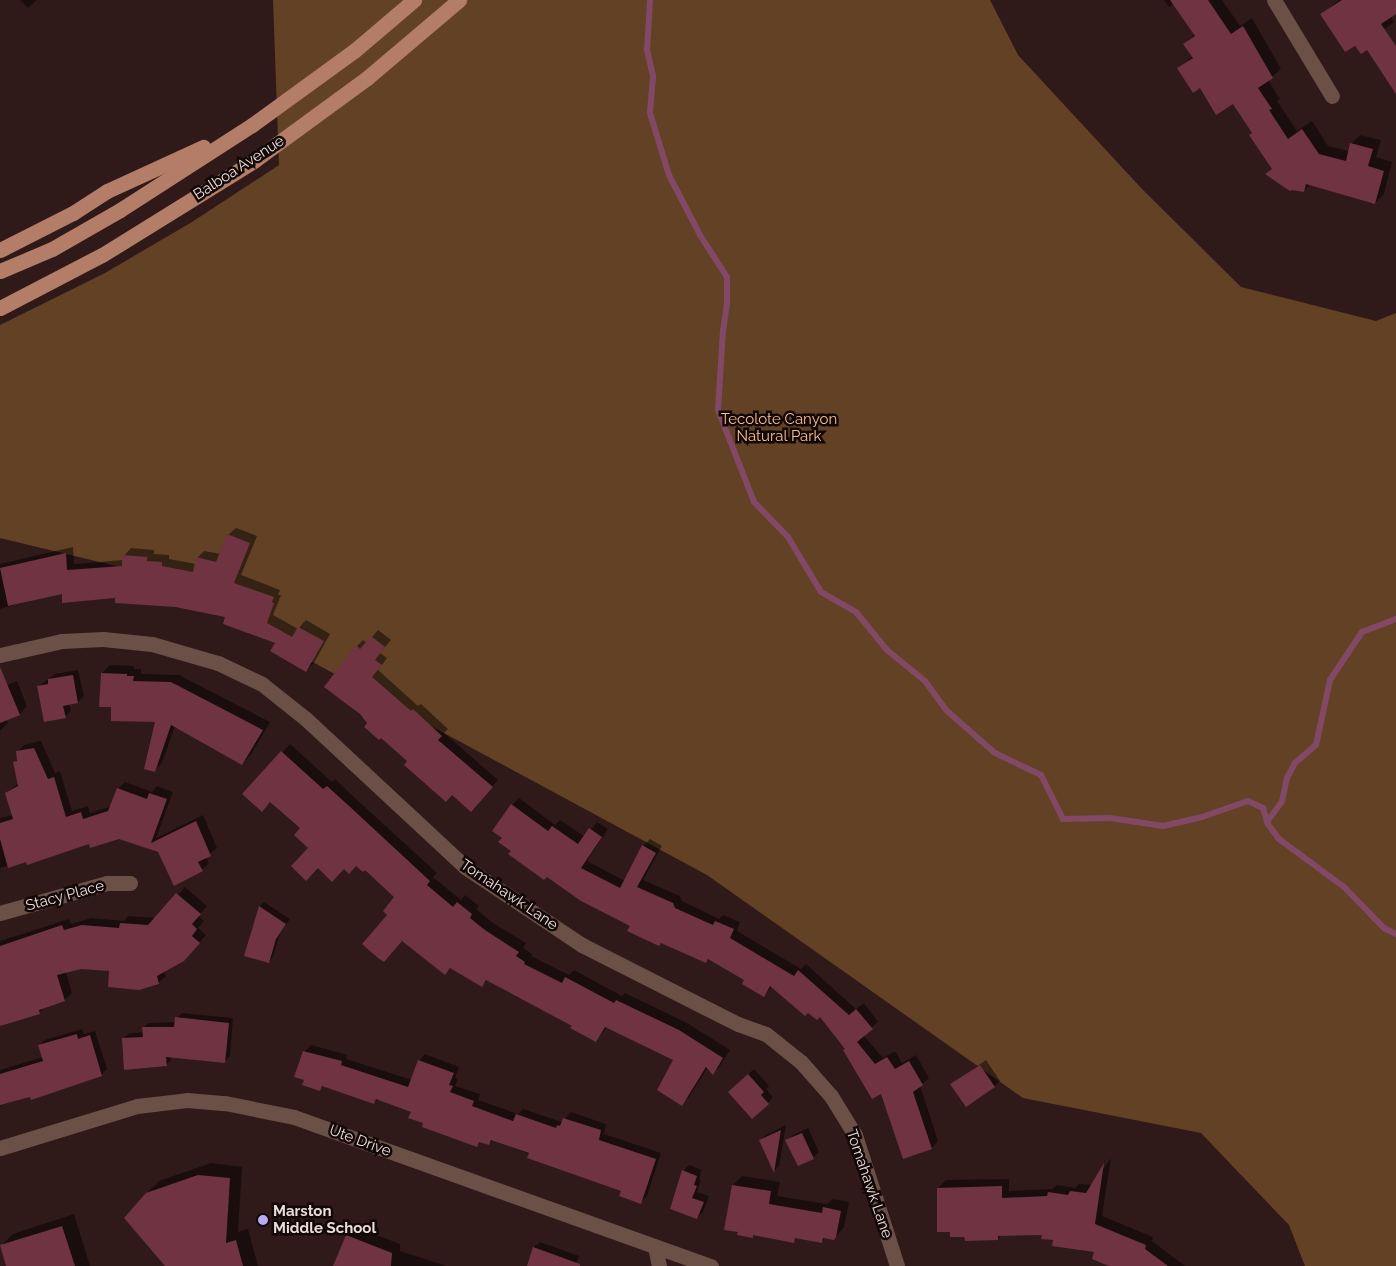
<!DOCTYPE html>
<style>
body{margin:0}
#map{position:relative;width:1396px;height:1266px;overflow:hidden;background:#301a19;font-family:Raleway,sans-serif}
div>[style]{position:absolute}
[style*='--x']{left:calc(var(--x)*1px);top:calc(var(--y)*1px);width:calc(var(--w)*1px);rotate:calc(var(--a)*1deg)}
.green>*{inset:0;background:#624124}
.shadow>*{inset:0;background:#0007}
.stream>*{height:6px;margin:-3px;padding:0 3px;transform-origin:3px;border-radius:3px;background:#824967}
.building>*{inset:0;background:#6f3342}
.minor>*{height:15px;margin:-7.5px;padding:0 7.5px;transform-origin:7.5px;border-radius:7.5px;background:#6a5046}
.major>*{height:15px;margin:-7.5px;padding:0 7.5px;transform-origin:7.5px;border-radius:7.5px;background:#b37d68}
.dots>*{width:14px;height:14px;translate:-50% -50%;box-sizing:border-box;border:2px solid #110807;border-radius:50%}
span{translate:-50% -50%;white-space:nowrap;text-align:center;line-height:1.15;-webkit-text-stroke:5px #110807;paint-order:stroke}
.street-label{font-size:15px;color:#ecdcda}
.park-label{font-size:15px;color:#f9be8d}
.poi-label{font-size:15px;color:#ecdcda;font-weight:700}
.left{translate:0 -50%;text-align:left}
</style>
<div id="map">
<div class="green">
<div style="clip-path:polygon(273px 0,990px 0,1018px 55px,1142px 189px,1241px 287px,1376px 321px,1396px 313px,1396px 1266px,1305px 1266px,1289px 1225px,1201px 1133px,1023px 1098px,707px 875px,257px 632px,116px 566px,0 538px,0 325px,105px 273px,192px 222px,279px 165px)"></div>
</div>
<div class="shadow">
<div style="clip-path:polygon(20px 0,37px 0,28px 8px)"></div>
<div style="clip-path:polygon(1164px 0,1222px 0,1240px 26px,1252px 18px,1281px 69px,1268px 80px,1280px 99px,1277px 101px,1297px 131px,1312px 121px,1328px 146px,1349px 151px,1351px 144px,1360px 135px,1381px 140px,1376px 157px,1392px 162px,1384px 194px,1375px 203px,1310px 184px,1304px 191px,1267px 174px,1273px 168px,1234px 102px,1200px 86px,1178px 69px,1193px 56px,1185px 44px,1195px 34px,1174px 4px,1169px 7px)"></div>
<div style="clip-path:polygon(1339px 0,1396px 0,1396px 13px,1391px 16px,1394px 22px,1358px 49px,1322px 14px)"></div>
<div style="clip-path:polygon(236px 528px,257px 536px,241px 575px,280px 590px,278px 595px,281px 595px,273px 615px,298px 629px,306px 620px,330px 634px,314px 663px,306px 670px,276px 642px,227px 616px,116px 597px,63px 592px,0 609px,0 564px,73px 547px,74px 564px,123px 560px,124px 556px,131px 548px,154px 550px,154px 554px,169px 555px,169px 559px,196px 564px,197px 558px,204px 551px,221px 554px,228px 535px)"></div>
<div style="clip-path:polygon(378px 630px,391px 640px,380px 653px,387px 658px,378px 670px,418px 706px,421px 704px,448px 729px,444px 733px,498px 780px,477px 804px,452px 793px,409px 761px,369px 723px,357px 646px,363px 640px,367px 643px)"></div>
<div style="clip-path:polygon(110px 665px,134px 666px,134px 669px,141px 669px,141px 674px,179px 675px,270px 722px,250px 756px,242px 764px,175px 726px,162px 763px,154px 771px,157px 721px,112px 706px,102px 673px)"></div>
<div style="clip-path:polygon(78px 670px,84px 696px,78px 702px,69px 703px,71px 711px,65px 717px,39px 686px,55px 674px)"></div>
<div style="clip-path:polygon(0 680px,7px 685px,17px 681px,27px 706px,20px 714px,6px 719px,8px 723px,0 731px)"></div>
<div style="clip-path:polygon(41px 741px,55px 773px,60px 771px,72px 811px,88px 806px,90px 813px,112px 806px,118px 789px,125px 782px,152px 792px,157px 786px,173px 792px,156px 838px,203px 815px,217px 848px,206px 857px,209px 863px,202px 870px,119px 837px,89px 842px,0 868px,0 818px,13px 815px,6px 793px,19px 783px,15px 763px,18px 759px,17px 752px,24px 745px)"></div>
<div style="clip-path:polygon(290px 744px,332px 782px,335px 779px,355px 798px,437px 873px,433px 877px,461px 900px,465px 895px,479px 906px,476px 909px,493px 923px,526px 943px,523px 948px,532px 954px,531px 956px,569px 975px,574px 970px,622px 996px,625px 993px,687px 1023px,730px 1050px,720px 1066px,713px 1073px,708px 1067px,689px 1097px,681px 1104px,675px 1060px,607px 1027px,596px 1041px,573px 1026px,488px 979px,481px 986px,451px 967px,445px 973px,389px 914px,396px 897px,365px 868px,356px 865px,344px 868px,310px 848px,302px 828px,271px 801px,244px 794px)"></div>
<div style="clip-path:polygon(519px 798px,555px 825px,560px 820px,585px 837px,597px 822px,608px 829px,587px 861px,625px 881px,643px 846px,650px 839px,662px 846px,643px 880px,680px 896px,682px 901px,719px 919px,723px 915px,740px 922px,737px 931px,801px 969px,806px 964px,856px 1009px,864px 1003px,878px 1022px,863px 1035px,883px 1058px,895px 1051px,902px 1063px,916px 1055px,929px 1078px,920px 1086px,938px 1141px,932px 1148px,882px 1092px,820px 1015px,772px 986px,764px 995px,746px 980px,710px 958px,706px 962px,631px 925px,547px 876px,512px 850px,503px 837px,512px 805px)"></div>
<div style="clip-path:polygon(185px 887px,207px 906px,198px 916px,204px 921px,198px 928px,206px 935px,191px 952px,164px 971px,166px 976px,158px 983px,110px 970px,81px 967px,66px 972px,72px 993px,64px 1000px,46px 1006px,39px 1013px,0 1025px,0 941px,69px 919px,71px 924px,91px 918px,124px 921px,128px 916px,156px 918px)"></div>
<div style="clip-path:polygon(264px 902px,290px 919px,280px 933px,273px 957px,268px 962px,260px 906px)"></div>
<div style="clip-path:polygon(182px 1013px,233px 1018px,230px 1056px,225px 1061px,171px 1056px,171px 1060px,166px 1065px,123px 1039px,128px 1034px,143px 1032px,143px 1028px,148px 1023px,176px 1022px,177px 1018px)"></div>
<div style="clip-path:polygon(82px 1029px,84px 1034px,95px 1031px,107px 1069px,101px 1075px,2px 1104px,0 1107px,0 1070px,43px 1057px,39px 1045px,45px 1040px)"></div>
<div style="clip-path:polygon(311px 1045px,348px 1055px,346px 1059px,412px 1080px,419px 1061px,425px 1054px,459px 1067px,455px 1078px,458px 1079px,455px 1086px,480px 1094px,478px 1100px,518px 1114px,523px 1109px,562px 1122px,571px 1112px,606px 1124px,604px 1134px,661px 1153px,647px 1196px,641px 1202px,622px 1190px,493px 1140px,489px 1144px,481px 1141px,477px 1145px,425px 1123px,412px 1111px,378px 1099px,374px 1103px,323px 1086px,320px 1089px,296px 1076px,305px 1051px)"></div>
<div style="clip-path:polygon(986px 1060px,1000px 1081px,994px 1086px,952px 1084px)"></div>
<div style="clip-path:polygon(754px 1069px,769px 1086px,766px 1089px,773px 1097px,768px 1103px,735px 1086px)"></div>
<div style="clip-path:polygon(786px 1125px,779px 1166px,775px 1170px,760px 1140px,766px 1135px)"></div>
<div style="clip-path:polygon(808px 1128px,819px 1152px,814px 1157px,799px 1165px,787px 1141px,793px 1135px)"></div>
<div style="clip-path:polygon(1111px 1158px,1102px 1216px,1153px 1237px,1152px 1241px,1185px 1266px,1112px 1266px,1096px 1251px,1054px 1239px,1043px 1233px,1002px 1234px,998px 1239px,966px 1236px,951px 1230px,938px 1188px,946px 1180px,1009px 1179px,1009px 1191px,1052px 1189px,1057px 1185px,1075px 1188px,1079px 1184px,1092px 1185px)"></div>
<div style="clip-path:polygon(211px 1163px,242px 1167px,238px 1232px,248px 1229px,258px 1266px,166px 1266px,146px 1194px,159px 1181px)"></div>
<div style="clip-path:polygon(689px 1165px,702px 1170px,699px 1179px,701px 1180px,697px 1192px,709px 1196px,703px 1212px,697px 1218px,683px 1171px)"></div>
<div style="clip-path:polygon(742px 1176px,780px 1182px,777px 1196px,827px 1204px,833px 1199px,849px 1202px,844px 1227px,834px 1239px,826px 1237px,822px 1242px,797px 1237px,793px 1241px,754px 1234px,752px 1236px,733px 1185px)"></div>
<div style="clip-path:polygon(74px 1214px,90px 1266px,7px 1266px,1px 1246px,13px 1234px)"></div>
<div style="clip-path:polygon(356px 1227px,400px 1244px,400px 1251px,447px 1266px,334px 1266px,347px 1236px)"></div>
<div style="clip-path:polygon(540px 1242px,579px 1256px,575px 1266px,529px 1266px,534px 1247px)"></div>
</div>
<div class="stream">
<div style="--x:650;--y:0;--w:50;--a:93.4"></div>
<div style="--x:647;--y:50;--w:28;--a:77"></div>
<div style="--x:653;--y:77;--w:36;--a:95"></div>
<div style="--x:650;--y:113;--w:65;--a:73"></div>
<div style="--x:669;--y:175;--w:68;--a:62.7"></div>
<div style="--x:700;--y:235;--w:50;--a:57.3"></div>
<div style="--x:727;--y:277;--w:26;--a:90"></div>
<div style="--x:727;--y:303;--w:27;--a:98"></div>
<div style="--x:723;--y:330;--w:80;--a:93.6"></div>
<div style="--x:718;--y:410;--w:99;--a:68.6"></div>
<div style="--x:754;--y:502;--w:49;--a:45.8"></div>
<div style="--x:788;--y:537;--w:64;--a:59"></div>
<div style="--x:821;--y:592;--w:40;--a:29.7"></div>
<div style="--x:856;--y:612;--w:49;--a:50.8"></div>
<div style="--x:887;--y:650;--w:49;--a:39.2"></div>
<div style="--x:925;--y:681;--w:36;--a:54"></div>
<div style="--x:946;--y:710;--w:65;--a:41.3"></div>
<div style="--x:995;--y:753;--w:51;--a:25.6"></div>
<div style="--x:1041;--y:775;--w:49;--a:63.4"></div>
<div style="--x:1063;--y:819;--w:47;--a:-1.2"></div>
<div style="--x:1110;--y:818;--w:54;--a:8.6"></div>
<div style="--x:1163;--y:826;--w:40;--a:-13"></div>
<div style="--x:1202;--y:817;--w:49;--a:-19.2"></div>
<div style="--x:1248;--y:801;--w:17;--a:25"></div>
<div style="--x:1263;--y:808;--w:17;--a:73"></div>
<div style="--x:1268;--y:824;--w:19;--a:54"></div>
<div style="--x:1279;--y:839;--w:81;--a:36.4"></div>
<div style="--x:1344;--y:887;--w:57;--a:45.7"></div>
<div style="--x:1384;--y:928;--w:13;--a:27"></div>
<div style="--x:1267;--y:822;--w:26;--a:-54"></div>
<div style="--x:1282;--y:801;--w:24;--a:-78"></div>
<div style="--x:1287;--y:778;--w:17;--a:-62"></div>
<div style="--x:1295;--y:763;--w:28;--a:-41"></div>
<div style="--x:1316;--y:745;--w:66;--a:-77.8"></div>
<div style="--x:1330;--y:680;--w:58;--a:-56.3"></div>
<div style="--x:1362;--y:632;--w:36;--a:-21"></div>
</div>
<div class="building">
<div style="clip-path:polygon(1170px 0,1208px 0,1231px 34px,1243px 26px,1273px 78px,1258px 88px,1272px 109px,1269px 110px,1288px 139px,1302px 129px,1319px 154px,1346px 161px,1350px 143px,1373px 149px,1368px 166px,1384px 171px,1375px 204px,1306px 184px,1304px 192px,1292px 190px,1290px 191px,1265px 174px,1272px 169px,1249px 135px,1252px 133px,1233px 104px,1216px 115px,1200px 88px,1193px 93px,1177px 68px,1193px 58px,1183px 44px,1195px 36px)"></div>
<div style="clip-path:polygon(1342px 0,1396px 0,1396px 14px,1381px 24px,1396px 46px,1396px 94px,1367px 50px,1361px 54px,1355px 46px,1345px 52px,1320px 14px)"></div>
<div style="clip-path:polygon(227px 534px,250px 543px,234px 583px,274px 597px,272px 602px,274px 603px,267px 623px,292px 637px,298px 627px,324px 641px,306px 672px,270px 651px,275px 643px,223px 624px,225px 617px,175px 607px,115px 603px,115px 598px,62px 603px,62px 594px,8px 606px,0 568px,66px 553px,67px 570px,122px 566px,122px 555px,147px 557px,147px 561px,162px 562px,162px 566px,193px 572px,196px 557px,216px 562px)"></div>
<div style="clip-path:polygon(371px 636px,385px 647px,375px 660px,382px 665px,372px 677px,411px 711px,413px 709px,442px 736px,438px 740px,493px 787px,471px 812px,452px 795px,446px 802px,404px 765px,407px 761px,381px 738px,379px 740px,364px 727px,367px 723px,360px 714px,324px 687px,356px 645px,360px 649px)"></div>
<div style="clip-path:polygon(0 667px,20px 715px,0 723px)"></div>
<div style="clip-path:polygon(101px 673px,127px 674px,127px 676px,134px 676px,133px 681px,171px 682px,263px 730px,242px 765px,171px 725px,155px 772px,144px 769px,155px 722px,111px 721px,111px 707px,99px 707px)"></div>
<div style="clip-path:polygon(73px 675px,78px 703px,63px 706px,66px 718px,44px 722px,37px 686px,48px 684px,48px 679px)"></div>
<div style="clip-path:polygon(34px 748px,48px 779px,54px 777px,66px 817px,81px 812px,83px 819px,108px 811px,117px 788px,147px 799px,149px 793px,167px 799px,151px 843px,196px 821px,211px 856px,198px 862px,203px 871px,174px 886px,158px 852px,119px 839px,90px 848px,89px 844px,27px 865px,26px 862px,8px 868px,0 839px,0 823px,13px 819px,5px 793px,18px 786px,13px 762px,17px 761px,16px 751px)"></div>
<div style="clip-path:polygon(281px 751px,323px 789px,327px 786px,348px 805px,430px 881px,427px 885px,453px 907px,457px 902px,472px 914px,470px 918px,485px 930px,519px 952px,516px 956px,525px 962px,524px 964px,562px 983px,565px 977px,614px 1003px,616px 1000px,679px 1030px,723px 1058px,713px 1075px,706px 1067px,682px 1106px,657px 1090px,673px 1060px,605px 1027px,596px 1042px,570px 1028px,572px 1026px,486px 980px,482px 987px,450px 968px,445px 975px,402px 941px,384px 962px,378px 958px,362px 944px,387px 915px,383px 911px,394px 897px,365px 870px,363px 872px,356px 866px,349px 874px,344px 869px,332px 882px,318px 868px,306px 881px,291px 866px,308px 848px,294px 835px,300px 828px,270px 802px,262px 812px,242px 794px)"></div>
<div style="clip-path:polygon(511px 804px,548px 831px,552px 826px,578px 844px,589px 828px,602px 837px,581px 868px,620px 888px,642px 845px,656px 853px,637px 887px,673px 903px,675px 908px,713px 925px,715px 921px,734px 929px,730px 938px,794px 976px,798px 970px,849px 1015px,856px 1009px,873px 1029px,857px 1042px,875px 1064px,887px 1057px,895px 1069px,909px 1061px,923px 1085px,913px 1092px,932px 1149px,903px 1159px,881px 1094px,872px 1099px,843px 1050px,845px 1049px,820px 1017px,817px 1020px,808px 1013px,805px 1016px,770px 986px,764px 997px,742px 984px,744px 980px,708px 959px,706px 963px,661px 943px,659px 946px,627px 931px,630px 926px,581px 901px,547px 877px,544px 880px,508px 854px,511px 851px,498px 842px,502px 838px,492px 831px)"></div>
<div style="clip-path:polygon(176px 893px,201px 914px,192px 924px,197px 929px,192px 936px,200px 943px,184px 961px,157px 976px,159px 984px,139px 990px,108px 987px,109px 971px,81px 969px,57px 975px,65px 1001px,39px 1010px,40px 1014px,0 1026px,0 946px,62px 925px,64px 930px,82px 925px,119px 928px,120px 923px,148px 925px)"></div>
<div style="clip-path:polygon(259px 906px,286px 924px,276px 939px,269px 963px,244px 956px)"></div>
<div style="clip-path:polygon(175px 1017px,229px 1023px,225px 1063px,166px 1057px,167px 1066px,124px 1070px,122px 1038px,143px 1037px,142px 1027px,174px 1027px)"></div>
<div style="clip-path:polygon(77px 1034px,78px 1039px,90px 1035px,102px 1076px,31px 1100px,30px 1097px,26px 1098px,0 1105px,0 1074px,43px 1061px,38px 1045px)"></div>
<div style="clip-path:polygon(303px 1051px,342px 1061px,341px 1065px,408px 1087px,418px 1060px,454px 1073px,449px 1085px,453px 1086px,450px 1092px,474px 1101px,472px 1106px,513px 1121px,516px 1114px,556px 1128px,557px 1125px,560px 1126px,563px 1118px,601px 1130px,599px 1140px,656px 1159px,641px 1204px,619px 1196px,621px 1191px,527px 1158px,529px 1153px,491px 1140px,489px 1145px,479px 1142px,477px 1147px,422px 1127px,423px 1123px,408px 1118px,411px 1112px,376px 1099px,374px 1104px,322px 1086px,320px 1091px,302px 1085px,304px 1080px,294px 1077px)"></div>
<div style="clip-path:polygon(980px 1065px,995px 1087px,966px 1107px,950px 1084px)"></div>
<div style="clip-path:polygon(748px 1074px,764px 1092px,761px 1095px,769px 1104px,752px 1119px,728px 1092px)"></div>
<div style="clip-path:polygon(781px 1130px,774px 1173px,759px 1140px)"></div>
<div style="clip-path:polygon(802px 1133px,814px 1159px,798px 1166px,785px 1140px)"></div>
<div style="clip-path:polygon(1104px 1163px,1095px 1224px,1146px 1245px,1145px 1249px,1168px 1266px,1109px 1266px,1092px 1259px,1094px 1252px,1052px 1246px,1053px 1240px,1041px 1239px,1042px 1235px,998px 1236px,998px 1240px,965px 1241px,964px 1237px,950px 1237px,950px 1232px,937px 1232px,937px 1188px,1002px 1186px,1002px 1198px,1047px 1196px,1048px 1192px,1068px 1195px,1070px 1191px,1086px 1193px)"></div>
<div style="clip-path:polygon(682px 1170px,697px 1176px,694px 1185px,697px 1186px,692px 1198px,704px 1202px,697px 1219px,670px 1209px)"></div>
<div style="clip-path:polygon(198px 1175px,230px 1178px,226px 1243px,236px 1240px,243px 1266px,165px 1266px,124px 1218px,146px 1193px)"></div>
<div style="clip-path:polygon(732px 1185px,771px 1191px,769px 1204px,822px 1213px,823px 1207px,841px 1211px,836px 1237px,834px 1240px,823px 1238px,822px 1243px,795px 1238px,794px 1243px,753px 1235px,753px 1238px,737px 1235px,738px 1232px,724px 1230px)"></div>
<div style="clip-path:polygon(62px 1226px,75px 1266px,6px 1266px,0 1245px)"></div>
<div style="clip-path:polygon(346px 1235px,392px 1253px,391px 1266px,333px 1266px)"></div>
<div style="clip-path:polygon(533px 1247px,580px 1264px,580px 1266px,527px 1266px)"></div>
</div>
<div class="minor">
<div style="--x:1274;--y:0;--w:112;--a:58.9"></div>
<div style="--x:0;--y:655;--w:64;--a:-12.7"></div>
<div style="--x:62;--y:641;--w:41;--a:-2.8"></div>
<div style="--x:103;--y:639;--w:49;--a:5.8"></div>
<div style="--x:152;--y:644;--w:69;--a:16.1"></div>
<div style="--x:218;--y:663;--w:49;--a:25.5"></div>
<div style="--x:262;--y:684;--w:56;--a:38.5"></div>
<div style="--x:306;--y:719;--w:217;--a:42.9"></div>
<div style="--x:465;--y:867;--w:141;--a:33.7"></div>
<div style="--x:582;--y:945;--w:175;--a:26.9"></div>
<div style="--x:738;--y:1024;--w:30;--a:20"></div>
<div style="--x:766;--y:1034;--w:45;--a:38.7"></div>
<div style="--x:801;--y:1062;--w:45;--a:48.6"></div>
<div style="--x:831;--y:1096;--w:46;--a:58.4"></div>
<div style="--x:855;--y:1135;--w:138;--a:72.2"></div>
<div style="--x:0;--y:913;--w:111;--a:-15.7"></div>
<div style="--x:107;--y:883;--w:23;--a:0"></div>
<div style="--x:0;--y:1148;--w:143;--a:-17"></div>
<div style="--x:137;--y:1106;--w:50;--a:-6.8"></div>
<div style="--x:187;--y:1100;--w:38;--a:5"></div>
<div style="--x:225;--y:1103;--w:70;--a:11.5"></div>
<div style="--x:294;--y:1117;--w:443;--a:19.7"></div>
<div style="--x:655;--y:1247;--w:19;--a:78"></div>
</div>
<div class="major">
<div style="--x:0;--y:250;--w:82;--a:-26.9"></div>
<div style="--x:73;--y:213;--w:40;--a:-32.9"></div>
<div style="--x:107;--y:191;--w:106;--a:-24.6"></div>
<div style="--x:0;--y:271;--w:56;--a:-22.9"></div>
<div style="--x:52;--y:249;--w:78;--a:-29.8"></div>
<div style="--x:120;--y:210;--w:157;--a:-32.8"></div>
<div style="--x:252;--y:125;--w:126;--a:-36"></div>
<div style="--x:354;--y:51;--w:79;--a:-40.4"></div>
<div style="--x:0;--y:308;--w:115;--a:-27.5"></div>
<div style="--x:102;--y:255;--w:180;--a:-31.8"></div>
<div style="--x:255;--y:160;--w:139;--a:-36.2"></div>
<div style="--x:367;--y:78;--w:121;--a:-40.3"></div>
</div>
<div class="dots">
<div style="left:263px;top:1220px;background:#b9aaf7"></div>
</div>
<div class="street-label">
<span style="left:239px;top:168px;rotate:-33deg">Balboa Avenue</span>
<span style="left:509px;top:895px;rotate:34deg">Tomahawk Lane</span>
<span style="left:65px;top:896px;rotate:-15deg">Stacy Place</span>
<span style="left:360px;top:1141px;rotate:20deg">Ute Drive</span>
<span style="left:869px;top:1184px;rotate:71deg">Tomahawk Lane</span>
</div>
<div class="park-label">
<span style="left:779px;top:428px">Tecolote Canyon<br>Natural Park</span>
</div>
<div class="poi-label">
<span class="left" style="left:273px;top:1220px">Marston<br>Middle School</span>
</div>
</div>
